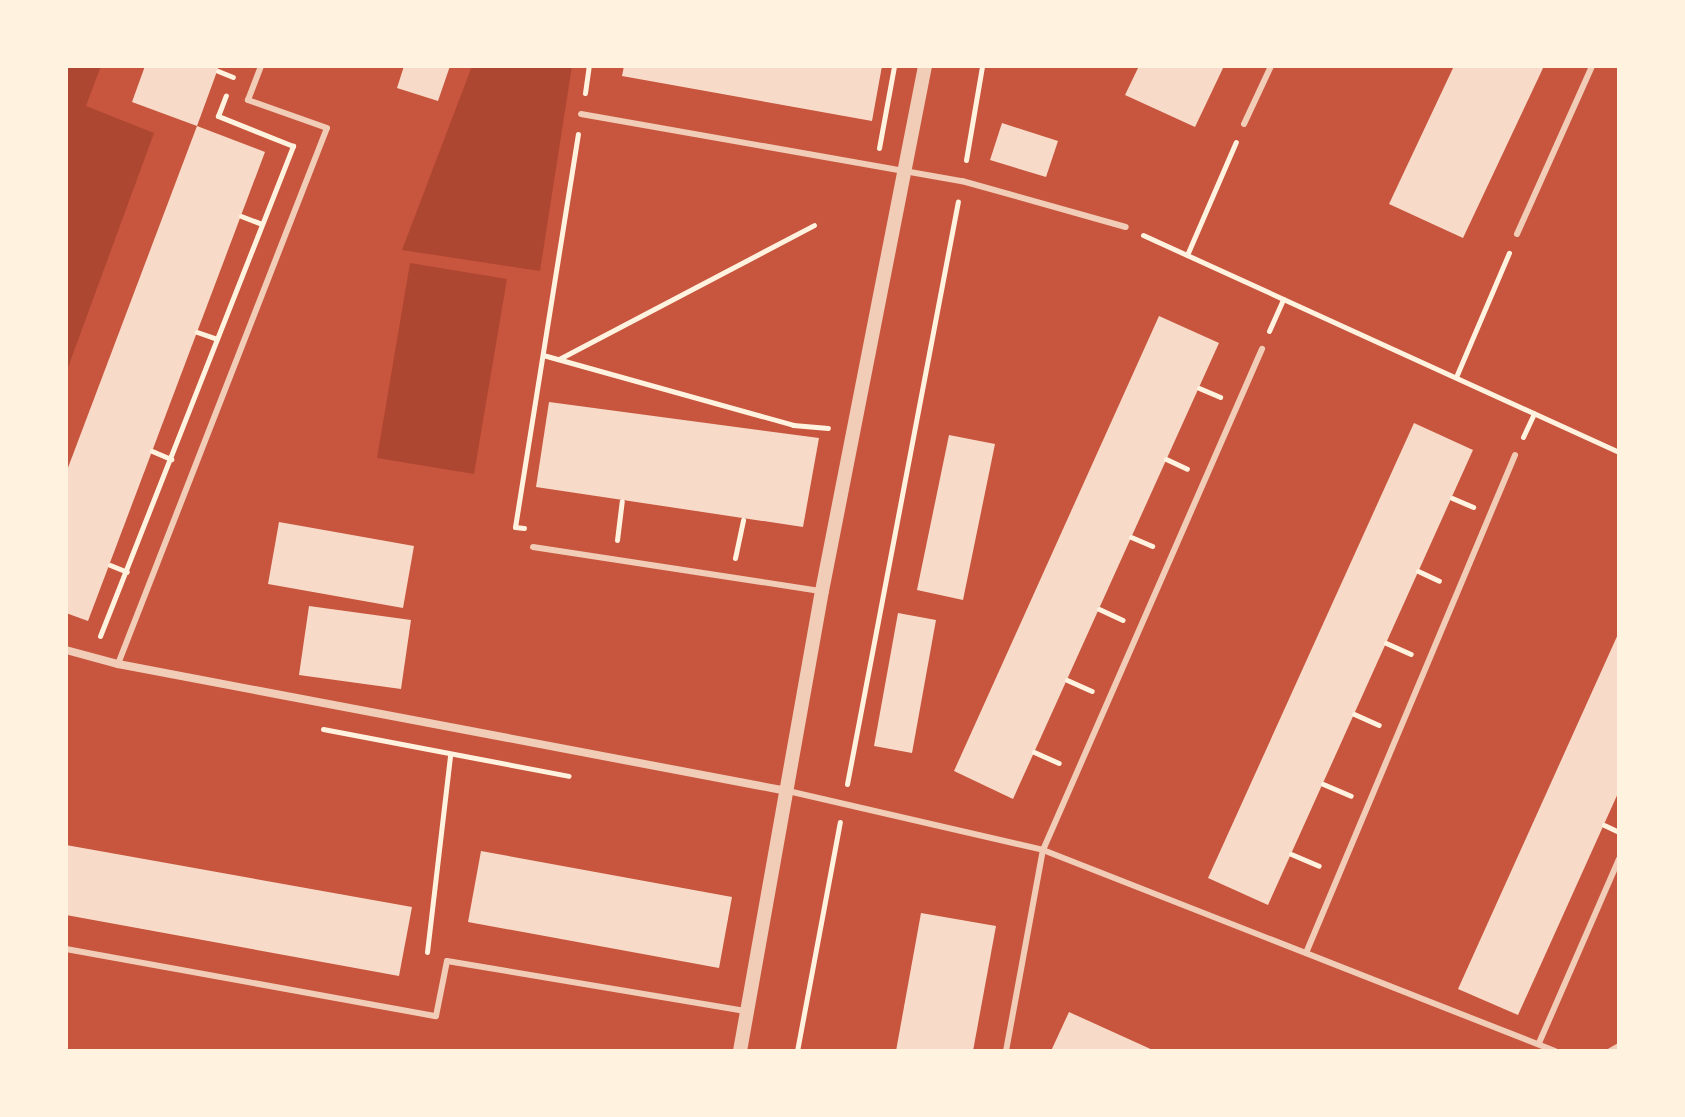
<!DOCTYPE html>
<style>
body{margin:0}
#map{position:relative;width:1685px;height:1117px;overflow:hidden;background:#c8553d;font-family:Roboto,sans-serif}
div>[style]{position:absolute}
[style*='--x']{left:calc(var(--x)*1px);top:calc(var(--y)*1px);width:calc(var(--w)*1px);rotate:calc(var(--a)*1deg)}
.green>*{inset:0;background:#ae4732}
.building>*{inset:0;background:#f7dbc8}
.path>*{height:5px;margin:-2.5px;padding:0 2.5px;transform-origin:2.5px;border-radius:2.5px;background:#fff3e0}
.service>*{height:6px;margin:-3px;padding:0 3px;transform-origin:3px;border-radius:3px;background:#f1ccb7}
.minor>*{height:8px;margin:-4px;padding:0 4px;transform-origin:4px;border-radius:4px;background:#f1ccb7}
.tertiary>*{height:14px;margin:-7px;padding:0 7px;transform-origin:7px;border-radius:7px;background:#f1ccb7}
span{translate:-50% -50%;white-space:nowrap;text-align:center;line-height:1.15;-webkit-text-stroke:8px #fff3e0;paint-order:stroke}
.frame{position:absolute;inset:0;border:68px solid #fff3e0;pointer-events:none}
</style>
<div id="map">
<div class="green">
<div style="clip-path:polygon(66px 66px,101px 66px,86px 106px,154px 133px,66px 373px)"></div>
<div style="clip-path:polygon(472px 66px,572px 66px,540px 271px,402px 250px)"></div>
<div style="clip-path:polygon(410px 263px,507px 279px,474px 474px,377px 458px)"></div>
</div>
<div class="building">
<div style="clip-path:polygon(145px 66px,219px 66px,197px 126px,132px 102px)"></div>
<div style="clip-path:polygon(404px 66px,450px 66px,438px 101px,397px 88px)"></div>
<div style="clip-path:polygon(624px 66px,882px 66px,872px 121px,622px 76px)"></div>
<div style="clip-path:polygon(1139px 66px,1224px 66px,1195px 127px,1125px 95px)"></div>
<div style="clip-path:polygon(1454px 66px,1544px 66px,1463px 238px,1389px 204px)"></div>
<div style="clip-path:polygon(1002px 123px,1058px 141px,1046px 177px,990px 160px)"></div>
<div style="clip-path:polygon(197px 126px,265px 152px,88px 621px,66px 613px,66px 473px)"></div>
<div style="clip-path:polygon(1159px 316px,1219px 343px,1013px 799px,954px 771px)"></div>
<div style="clip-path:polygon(549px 402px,819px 438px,803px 527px,536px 487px)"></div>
<div style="clip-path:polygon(1414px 423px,1473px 450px,1268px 905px,1208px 878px)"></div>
<div style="clip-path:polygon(949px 435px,995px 444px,963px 600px,917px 590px)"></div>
<div style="clip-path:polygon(279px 522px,414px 546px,403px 608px,268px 584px)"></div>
<div style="clip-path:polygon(309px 606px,411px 620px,401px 689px,299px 675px)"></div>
<div style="clip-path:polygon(898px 613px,936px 620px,912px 753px,874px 746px)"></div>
<div style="clip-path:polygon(1619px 632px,1619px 791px,1518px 1015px,1458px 989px)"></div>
<div style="clip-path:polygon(66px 845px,412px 907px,399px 976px,66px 915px)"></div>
<div style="clip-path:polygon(481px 851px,732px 897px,719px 968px,468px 922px)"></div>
<div style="clip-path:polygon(921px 913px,996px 926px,973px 1051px,896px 1051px)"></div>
<div style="clip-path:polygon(1069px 1012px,1155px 1051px,1051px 1051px)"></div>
</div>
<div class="path">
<div style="--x:218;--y:71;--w:16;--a:22"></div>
<div style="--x:585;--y:93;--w:27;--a:-82"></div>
<div style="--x:879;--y:148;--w:83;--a:-79.6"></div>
<div style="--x:966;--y:160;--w:95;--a:-80.3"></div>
<div style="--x:241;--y:216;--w:22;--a:21"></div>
<div style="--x:1143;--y:235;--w:523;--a:24.51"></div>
<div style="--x:1187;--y:255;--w:123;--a:-66.6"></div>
<div style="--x:1269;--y:331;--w:35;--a:-66"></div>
<div style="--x:197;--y:332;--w:21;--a:19"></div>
<div style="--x:543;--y:355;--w:260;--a:15.6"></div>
<div style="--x:793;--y:425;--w:35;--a:5"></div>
<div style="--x:559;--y:359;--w:288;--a:-27.7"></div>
<div style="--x:1456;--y:377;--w:135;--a:-66.9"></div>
<div style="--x:1199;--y:388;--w:23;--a:23"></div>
<div style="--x:1523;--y:437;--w:26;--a:-65"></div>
<div style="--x:152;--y:451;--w:21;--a:23"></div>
<div style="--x:1166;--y:459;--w:23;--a:25"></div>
<div style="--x:1452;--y:498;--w:23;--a:23"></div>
<div style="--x:524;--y:528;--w:9;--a:-174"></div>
<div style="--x:515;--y:527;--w:398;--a:-80.9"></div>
<div style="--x:1131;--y:537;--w:23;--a:23"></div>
<div style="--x:617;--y:540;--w:39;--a:-83"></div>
<div style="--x:735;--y:558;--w:39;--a:-78"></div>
<div style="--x:110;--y:565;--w:18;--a:22"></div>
<div style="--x:1418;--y:571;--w:23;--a:25"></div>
<div style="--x:1099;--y:609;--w:26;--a:25"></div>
<div style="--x:100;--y:636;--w:527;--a:-68.5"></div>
<div style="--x:293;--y:146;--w:81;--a:-158.2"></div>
<div style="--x:218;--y:116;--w:22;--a:-69"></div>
<div style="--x:1386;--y:643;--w:27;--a:24"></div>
<div style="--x:1067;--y:680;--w:27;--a:24"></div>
<div style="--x:1354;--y:714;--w:27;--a:24"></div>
<div style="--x:323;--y:729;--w:250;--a:10.8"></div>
<div style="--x:1034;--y:752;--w:27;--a:24"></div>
<div style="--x:847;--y:784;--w:593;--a:-79.22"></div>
<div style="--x:1323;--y:784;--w:30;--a:23"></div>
<div style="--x:1604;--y:825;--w:17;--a:25"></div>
<div style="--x:1291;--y:854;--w:30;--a:23"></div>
<div style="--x:427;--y:952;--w:198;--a:-83.3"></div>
<div style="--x:797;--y:1051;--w:233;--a:-79.4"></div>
</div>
<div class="service">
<div style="--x:581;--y:114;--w:387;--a:10"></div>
<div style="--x:962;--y:181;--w:170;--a:15.7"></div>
<div style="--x:1244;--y:124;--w:64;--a:-65"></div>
<div style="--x:1517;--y:234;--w:184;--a:-65.9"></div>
<div style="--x:533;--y:547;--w:292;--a:8.7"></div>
<div style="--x:118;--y:664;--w:575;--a:-68.7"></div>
<div style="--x:327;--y:128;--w:84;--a:-160.5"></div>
<div style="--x:248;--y:100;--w:36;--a:-69"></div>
<div style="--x:788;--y:791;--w:262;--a:13"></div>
<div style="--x:1043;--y:850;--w:550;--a:21.43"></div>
<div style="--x:66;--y:949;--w:376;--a:10.3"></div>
<div style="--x:436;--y:1016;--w:56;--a:-78.7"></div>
<div style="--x:447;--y:961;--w:304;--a:9.5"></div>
<div style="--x:1306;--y:953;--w:540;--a:-67.23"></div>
<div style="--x:1539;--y:1043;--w:201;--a:-66.5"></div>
<div style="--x:1006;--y:1051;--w:204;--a:-79.6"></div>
<div style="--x:1043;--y:850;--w:547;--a:-66.39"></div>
<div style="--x:1610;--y:1051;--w:10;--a:-29"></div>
</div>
<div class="minor">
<div style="--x:66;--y:650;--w:54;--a:15.1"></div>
<div style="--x:118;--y:664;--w:681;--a:10.75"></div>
</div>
<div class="tertiary">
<div style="--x:740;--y:1051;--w:467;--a:-79.9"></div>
<div style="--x:822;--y:591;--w:535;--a:-78.9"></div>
</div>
<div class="frame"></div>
</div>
